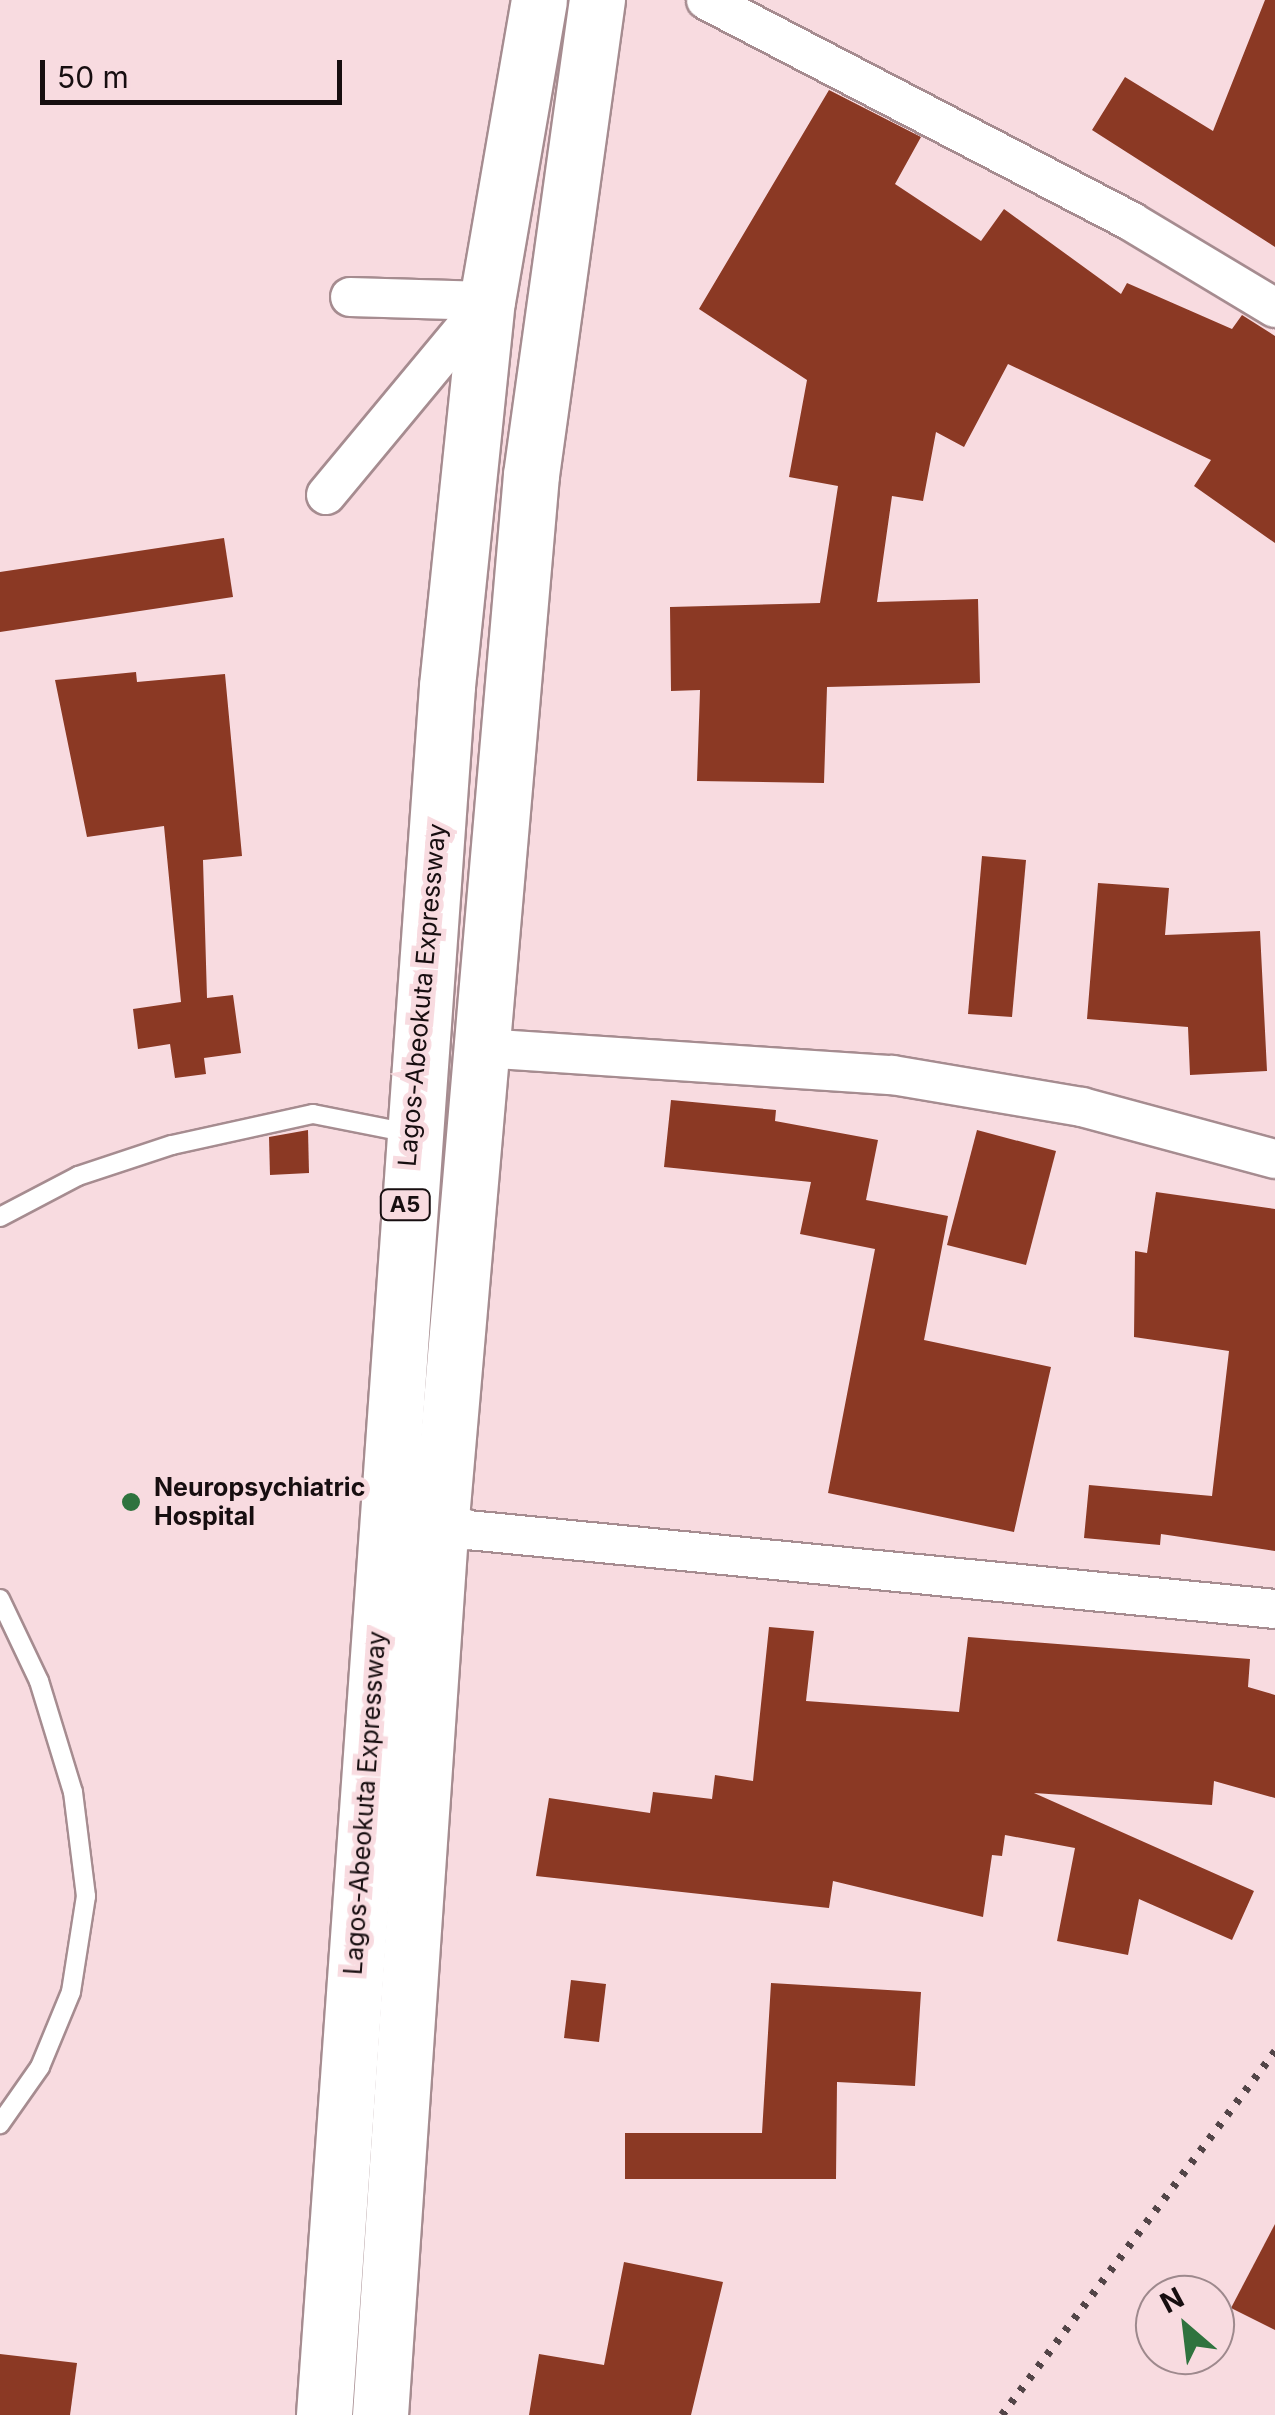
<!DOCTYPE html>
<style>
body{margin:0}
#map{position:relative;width:1275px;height:2415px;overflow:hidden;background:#f8dbe0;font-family:Inter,sans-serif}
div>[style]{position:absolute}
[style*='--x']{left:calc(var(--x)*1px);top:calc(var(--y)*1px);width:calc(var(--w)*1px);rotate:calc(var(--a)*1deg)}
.building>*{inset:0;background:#8b3924}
.roads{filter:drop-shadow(2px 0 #a68c90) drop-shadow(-2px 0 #a68c90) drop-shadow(0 2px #a68c90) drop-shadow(0 -2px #a68c90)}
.lane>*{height:18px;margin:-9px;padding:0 9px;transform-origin:9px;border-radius:9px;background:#fff}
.street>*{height:38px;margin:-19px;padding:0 19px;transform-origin:19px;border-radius:19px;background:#fff}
.highway>*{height:55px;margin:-27.5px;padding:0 27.5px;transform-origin:27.5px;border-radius:27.5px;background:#fff}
.rail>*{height:8px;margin-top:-4px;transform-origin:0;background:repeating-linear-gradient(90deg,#524447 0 5px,transparent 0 15px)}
.dots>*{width:28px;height:28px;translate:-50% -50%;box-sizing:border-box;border:5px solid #f8dbe0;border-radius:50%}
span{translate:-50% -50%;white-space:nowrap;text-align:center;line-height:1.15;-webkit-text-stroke:10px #f8dbe0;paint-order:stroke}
.shield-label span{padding:2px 8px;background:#f8dbe0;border:2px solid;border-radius:8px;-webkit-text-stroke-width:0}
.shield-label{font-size:22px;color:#170e10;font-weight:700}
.street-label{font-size:25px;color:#170e10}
.poi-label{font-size:25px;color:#170e10;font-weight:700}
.left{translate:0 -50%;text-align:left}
.north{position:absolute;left:1135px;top:2275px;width:100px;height:100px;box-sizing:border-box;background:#f8dbe0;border:2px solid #9e898d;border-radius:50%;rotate:332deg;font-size:28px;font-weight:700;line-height:40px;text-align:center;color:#170e10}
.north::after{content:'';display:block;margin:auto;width:35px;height:45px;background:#2f733e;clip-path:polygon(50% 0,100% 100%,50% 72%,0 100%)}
.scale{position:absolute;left:40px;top:60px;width:302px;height:45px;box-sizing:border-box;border:5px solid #170e10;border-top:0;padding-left:12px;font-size:30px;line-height:35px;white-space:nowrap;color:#170e10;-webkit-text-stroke:8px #f8dbe0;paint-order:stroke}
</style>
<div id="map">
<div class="building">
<div style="clip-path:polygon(1265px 0,1275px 0,1275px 247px,1092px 130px,1125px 77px,1213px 131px)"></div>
<div style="clip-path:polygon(829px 90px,921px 137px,895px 184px,981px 241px,1004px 209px,1121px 294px,1127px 283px,1232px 329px,1242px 315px,1275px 336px,1275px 543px,1194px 486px,1211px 460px,1008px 364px,964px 447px,936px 432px,923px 501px,892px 496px,877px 602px,978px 599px,980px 683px,827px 687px,824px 783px,697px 781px,700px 690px,671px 691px,670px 607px,820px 603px,838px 486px,789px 477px,807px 380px,699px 309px)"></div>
<div style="clip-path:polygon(224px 538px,233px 597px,0 632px,0 572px)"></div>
<div style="clip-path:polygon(136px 672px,137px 682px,225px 674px,242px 856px,203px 860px,207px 998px,233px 995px,241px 1053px,204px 1058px,206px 1074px,175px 1078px,170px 1044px,138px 1049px,133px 1009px,181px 1002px,164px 826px,87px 837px,55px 680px)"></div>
<div style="clip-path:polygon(982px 856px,1026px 860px,1012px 1017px,968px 1014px)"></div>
<div style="clip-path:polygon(1098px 883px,1169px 888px,1165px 935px,1260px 931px,1267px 1071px,1190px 1075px,1188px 1027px,1087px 1019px)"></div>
<div style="clip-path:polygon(671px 1100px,776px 1110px,775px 1121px,878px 1140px,866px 1200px,948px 1216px,924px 1340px,1051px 1367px,1014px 1532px,828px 1493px,875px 1249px,800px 1234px,811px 1182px,664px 1167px)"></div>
<div style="clip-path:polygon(308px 1130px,309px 1173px,270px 1175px,269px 1137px)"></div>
<div style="clip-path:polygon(977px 1130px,1056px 1151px,1026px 1265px,947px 1245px)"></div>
<div style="clip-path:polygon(1156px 1192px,1275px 1209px,1275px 1551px,1161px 1534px,1160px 1545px,1084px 1538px,1089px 1485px,1212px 1496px,1229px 1351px,1134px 1337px,1135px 1251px,1147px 1253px)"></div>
<div style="clip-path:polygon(769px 1627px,814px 1631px,806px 1701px,959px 1712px,968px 1637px,1250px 1659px,1248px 1687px,1275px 1695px,1275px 1798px,1214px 1781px,1212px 1805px,1034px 1793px,1254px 1891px,1232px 1940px,1139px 1899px,1128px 1955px,1057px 1941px,1075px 1848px,1005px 1835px,1002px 1856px,992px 1855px,983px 1917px,833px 1881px,829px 1908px,536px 1876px,549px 1798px,650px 1813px,653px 1792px,712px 1799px,715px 1775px,753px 1781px)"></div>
<div style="clip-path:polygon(571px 1980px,606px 1984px,599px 2042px,564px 2038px)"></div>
<div style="clip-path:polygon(771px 1983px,921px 1992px,915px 2086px,837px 2082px,836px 2179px,625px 2179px,625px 2133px,762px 2133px)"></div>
<div style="clip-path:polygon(1275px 2224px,1275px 2330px,1231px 2308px)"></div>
<div style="clip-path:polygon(624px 2262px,723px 2282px,691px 2415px,529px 2415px,539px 2354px,604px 2365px)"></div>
<div style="clip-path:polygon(0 2354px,77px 2363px,70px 2415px,0 2415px)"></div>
</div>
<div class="roads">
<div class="lane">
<div style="--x:0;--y:1217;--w:88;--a:-27.7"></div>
<div style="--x:78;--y:1176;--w:99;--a:-18.3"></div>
<div style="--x:172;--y:1145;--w:144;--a:-12.4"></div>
<div style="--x:313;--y:1114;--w:98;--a:11.2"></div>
<div style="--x:0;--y:1599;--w:91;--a:64.6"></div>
<div style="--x:39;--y:1681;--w:116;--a:73"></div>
<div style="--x:73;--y:1792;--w:105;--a:82.9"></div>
<div style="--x:86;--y:1896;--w:97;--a:98.9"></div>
<div style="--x:71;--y:1992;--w:81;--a:112.5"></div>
<div style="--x:40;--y:2067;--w:70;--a:125.1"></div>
</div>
<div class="street">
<div style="--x:706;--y:0;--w:480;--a:27.5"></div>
<div style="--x:1132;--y:222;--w:167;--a:31"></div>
<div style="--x:326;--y:495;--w:252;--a:-50.3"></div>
<div style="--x:487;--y:301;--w:137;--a:-178.3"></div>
<div style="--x:482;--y:1048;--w:411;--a:3.8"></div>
<div style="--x:892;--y:1075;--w:193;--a:9.6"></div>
<div style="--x:1082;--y:1107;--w:200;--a:15.1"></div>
<div style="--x:441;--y:1518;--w:30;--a:24"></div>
<div style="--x:468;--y:1530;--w:811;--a:5.59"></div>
</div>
<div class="highway">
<div style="--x:324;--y:2415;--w:1733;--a:-85.93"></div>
<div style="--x:447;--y:686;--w:387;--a:-84.1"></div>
<div style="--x:487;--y:301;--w:305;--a:-80.2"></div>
<div style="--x:380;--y:2415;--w:899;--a:-86.11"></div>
<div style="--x:441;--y:1518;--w:1047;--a:-85.07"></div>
<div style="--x:531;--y:475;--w:480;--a:-82.1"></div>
</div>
</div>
<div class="rail">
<div style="--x:1002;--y:2415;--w:455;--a:-53.1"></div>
</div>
<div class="dots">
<div style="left:131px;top:1502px;background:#2f733e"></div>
</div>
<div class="shield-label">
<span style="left:405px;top:1205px">A5</span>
</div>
<div class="street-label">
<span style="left:422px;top:995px;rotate:-85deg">Lagos-Abeokuta Expressway</span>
<span style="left:365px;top:1803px;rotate:-86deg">Lagos-Abeokuta Expressway</span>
</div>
<div class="poi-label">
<span class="left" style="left:154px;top:1502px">Neuropsychiatric<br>Hospital</span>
</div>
<div class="north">N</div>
<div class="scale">50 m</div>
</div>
